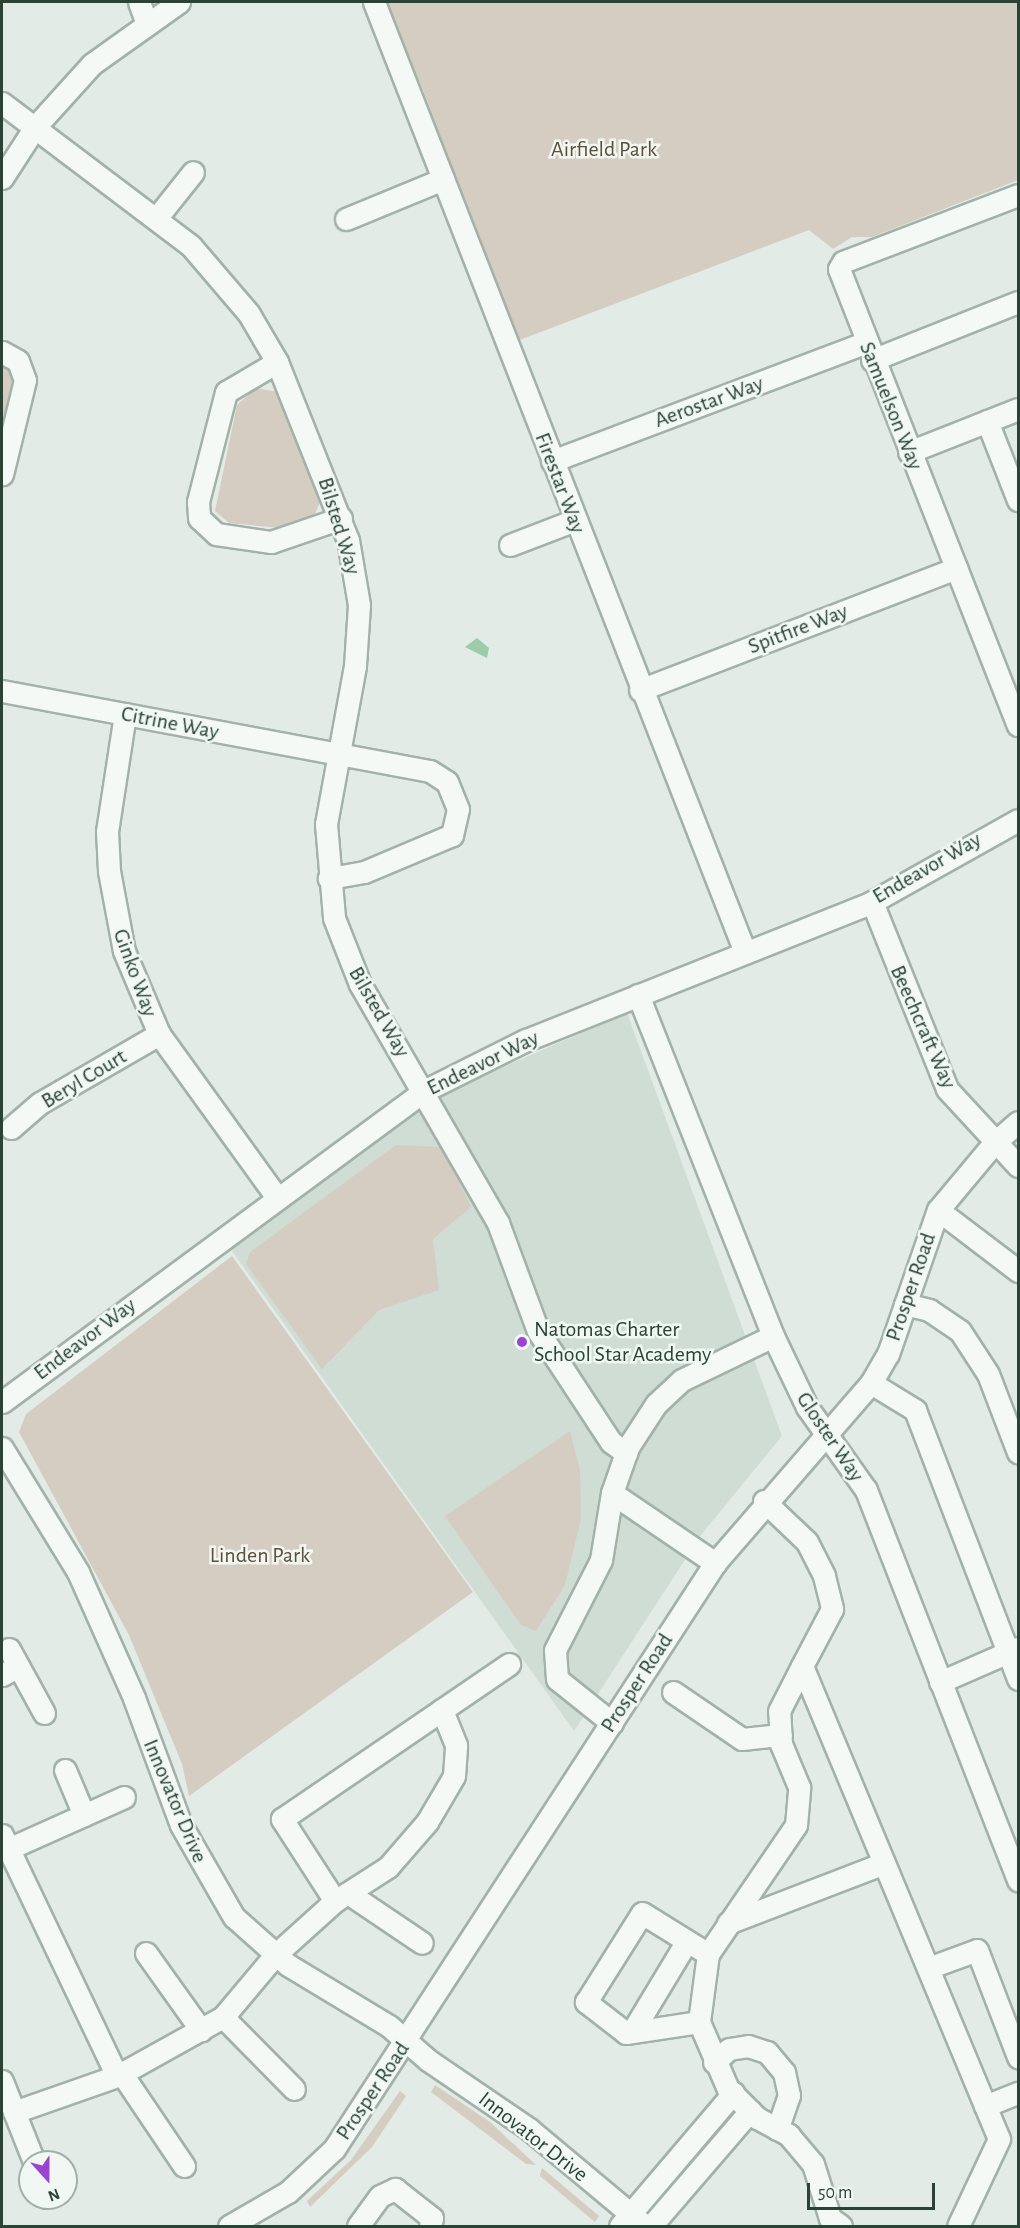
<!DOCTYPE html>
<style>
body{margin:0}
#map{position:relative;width:1020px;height:2228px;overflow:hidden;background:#e2ebe5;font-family:"Alegreya Sans",sans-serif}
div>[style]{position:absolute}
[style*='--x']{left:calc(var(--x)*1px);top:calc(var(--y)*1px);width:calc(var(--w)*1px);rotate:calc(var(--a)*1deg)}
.built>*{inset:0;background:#d0ddd4}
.green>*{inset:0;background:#d5ccc2}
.water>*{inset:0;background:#9ccca9}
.roads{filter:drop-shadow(2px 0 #a3b2a9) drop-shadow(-2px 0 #a3b2a9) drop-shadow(0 2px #a3b2a9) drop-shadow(0 -2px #a3b2a9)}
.minor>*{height:21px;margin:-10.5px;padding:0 10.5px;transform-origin:10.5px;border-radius:10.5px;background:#f5f9f6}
.dots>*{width:16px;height:16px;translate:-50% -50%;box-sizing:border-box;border:3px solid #f1f8f4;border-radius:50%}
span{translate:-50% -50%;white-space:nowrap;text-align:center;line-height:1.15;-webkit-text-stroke:5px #f1f8f4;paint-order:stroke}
.park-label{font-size:22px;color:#604e36}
.street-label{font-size:22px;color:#294334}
.poi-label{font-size:22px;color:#294334}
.left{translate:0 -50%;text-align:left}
.frame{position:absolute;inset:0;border:3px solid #294334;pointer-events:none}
.north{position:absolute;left:18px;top:2150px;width:60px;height:60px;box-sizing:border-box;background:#f1f8f4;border:2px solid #a1b0a7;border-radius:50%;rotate:159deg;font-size:16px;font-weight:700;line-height:24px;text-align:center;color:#294334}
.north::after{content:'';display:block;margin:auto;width:21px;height:27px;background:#9c43d3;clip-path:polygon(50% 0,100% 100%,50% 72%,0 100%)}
.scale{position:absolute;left:807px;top:2183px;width:128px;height:27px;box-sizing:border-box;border:3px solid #294334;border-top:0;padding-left:8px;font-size:18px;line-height:21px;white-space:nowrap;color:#294334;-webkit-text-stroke:4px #f1f8f4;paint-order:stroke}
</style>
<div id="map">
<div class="built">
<div style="clip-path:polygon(627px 1013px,782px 1436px,701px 1535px,574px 1731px,230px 1248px,421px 1103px)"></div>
</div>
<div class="green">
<div style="clip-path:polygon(382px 2px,1018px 2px,1018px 180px,872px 237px,852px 237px,833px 249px,809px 230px,517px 341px,422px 87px)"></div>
<div style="clip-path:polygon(2px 361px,19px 372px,2px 459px)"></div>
<div style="clip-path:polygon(256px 388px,278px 392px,321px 500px,314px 516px,281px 528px,229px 523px,215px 511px,237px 405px)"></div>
<div style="clip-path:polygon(396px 1145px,442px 1147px,471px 1207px,433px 1239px,439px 1290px,379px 1310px,322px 1369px,246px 1264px,250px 1252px)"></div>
<div style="clip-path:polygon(232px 1256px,473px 1592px,189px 1796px,182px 1764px,129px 1635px,19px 1432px,26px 1414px)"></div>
<div style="clip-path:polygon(570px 1431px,580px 1470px,581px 1519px,565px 1585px,536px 1631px,521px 1625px,445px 1516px)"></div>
<div style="clip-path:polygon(435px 2085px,490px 2122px,536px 2165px,526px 2164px,431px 2092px)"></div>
<div style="clip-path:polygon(400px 2091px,406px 2096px,372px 2147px,310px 2207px,307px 2201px,351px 2160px)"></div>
<div style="clip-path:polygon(542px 2168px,599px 2216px,595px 2222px,540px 2176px)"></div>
</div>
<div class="water">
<div style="clip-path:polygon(477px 638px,489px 648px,487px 658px,465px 647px)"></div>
</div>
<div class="roads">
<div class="minor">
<div style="--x:139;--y:2;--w:20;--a:70"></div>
<div style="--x:374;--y:2;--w:1020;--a:68.67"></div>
<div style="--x:2;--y:103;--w:237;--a:37.1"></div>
<div style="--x:191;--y:246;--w:89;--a:49.5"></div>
<div style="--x:249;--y:314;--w:56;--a:59.7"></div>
<div style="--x:277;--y:362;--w:192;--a:68.3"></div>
<div style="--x:348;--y:540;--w:66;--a:80.4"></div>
<div style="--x:359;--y:605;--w:61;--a:93.8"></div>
<div style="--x:355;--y:666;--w:161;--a:100.4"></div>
<div style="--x:326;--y:824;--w:94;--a:85.1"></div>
<div style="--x:334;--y:918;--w:71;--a:68.5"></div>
<div style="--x:360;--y:984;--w:276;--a:60"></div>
<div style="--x:498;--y:1223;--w:115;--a:69.7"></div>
<div style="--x:538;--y:1331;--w:133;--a:56.7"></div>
<div style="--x:611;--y:1442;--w:19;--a:36"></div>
<div style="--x:2;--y:178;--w:61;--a:-57.1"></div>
<div style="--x:35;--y:127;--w:85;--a:-47.9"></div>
<div style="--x:92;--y:64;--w:107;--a:-35.5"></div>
<div style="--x:1018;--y:195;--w:187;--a:159.1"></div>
<div style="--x:843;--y:262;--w:8;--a:120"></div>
<div style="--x:839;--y:269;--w:490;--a:68.6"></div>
<div style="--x:158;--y:216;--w:56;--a:-51.5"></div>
<div style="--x:346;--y:219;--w:105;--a:-22.4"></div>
<div style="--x:2;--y:352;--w:18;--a:29"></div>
<div style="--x:18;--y:361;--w:20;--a:70"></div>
<div style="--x:25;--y:380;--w:97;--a:103.7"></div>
<div style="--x:872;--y:360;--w:157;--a:-21.7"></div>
<div style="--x:277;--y:362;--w:59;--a:149.5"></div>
<div style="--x:226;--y:392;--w:114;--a:104.3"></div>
<div style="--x:198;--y:502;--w:16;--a:86"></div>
<div style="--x:199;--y:518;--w:23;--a:43"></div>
<div style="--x:216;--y:534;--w:56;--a:8.3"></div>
<div style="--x:271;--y:542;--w:74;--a:-18.9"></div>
<div style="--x:987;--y:421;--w:85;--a:68.6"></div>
<div style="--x:909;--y:452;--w:117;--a:-21.5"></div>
<div style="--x:552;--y:461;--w:335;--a:-20.7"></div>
<div style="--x:510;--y:545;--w:70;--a:-21"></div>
<div style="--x:640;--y:690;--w:339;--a:-21.1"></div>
<div style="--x:2;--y:691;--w:435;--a:10.6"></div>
<div style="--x:430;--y:771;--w:20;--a:33"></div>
<div style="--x:447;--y:782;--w:29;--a:68"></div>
<div style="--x:458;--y:809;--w:27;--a:103"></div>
<div style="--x:452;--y:835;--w:95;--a:157.2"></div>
<div style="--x:364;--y:872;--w:36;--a:170"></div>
<div style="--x:125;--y:714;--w:118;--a:98.7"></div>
<div style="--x:107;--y:831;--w:40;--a:87.1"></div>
<div style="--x:109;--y:871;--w:81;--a:79.4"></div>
<div style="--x:124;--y:951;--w:90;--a:67.1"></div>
<div style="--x:159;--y:1034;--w:200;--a:54.2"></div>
<div style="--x:872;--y:902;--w:201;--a:68.1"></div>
<div style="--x:947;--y:1089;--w:105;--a:47.3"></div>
<div style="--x:638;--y:995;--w:367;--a:68.4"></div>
<div style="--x:773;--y:1336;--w:79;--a:64.4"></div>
<div style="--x:807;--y:1407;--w:102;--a:54.6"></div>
<div style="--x:866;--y:1490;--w:419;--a:68.7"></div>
<div style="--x:11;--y:1128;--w:38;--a:-41"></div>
<div style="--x:40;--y:1103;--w:138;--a:-30.1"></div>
<div style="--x:938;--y:1210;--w:101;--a:37.3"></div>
<div style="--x:905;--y:1304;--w:25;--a:14"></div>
<div style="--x:929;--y:1310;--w:37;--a:34"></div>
<div style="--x:960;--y:1331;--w:51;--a:56.9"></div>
<div style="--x:988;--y:1374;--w:84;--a:69"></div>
<div style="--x:871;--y:1383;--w:52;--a:31.5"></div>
<div style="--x:915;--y:1410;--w:288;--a:69"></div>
<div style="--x:2;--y:1402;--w:524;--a:-36.39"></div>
<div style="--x:424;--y:1091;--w:114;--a:-26.6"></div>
<div style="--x:526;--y:1040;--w:373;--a:-21.7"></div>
<div style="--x:872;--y:902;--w:167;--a:-29.3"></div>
<div style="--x:2;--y:1448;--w:145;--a:58.5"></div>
<div style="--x:78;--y:1572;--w:138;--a:66"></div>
<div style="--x:134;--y:1698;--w:135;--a:69.7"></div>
<div style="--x:181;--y:1825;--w:106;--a:60.1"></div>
<div style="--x:234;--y:1917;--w:72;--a:41.6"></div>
<div style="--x:288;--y:1965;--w:118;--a:31.1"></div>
<div style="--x:389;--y:2026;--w:52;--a:41.1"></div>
<div style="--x:428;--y:2060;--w:122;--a:34.3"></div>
<div style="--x:529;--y:2129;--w:151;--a:39.9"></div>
<div style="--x:612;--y:1493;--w:125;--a:34.2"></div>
<div style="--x:764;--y:1501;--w:59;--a:43.6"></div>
<div style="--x:807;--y:1542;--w:38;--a:63"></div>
<div style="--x:824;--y:1576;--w:34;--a:76"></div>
<div style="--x:832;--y:1609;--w:64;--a:117.8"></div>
<div style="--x:9;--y:1649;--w:73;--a:61.3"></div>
<div style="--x:2;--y:1675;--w:18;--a:-29"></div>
<div style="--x:940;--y:1682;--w:85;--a:-23.6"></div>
<div style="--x:673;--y:1692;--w:83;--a:34.3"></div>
<div style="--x:742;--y:1739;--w:39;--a:-6"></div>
<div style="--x:612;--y:1723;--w:70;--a:-141.3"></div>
<div style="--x:557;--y:1679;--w:29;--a:-94"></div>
<div style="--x:555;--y:1650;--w:101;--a:-62.9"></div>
<div style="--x:601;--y:1560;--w:68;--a:-80.7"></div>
<div style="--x:612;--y:1493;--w:49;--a:-70.8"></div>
<div style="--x:628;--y:1447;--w:51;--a:-56.9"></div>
<div style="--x:656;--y:1404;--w:35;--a:-43"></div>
<div style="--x:682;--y:1380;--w:101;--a:-25.8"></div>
<div style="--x:65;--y:1770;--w:49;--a:67.1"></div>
<div style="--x:2;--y:1835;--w:267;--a:64.5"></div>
<div style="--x:8;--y:1849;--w:127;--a:-24.1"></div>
<div style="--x:348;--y:1893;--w:89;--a:34"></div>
<div style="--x:335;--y:1901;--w:63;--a:-32.7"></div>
<div style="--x:388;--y:1867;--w:60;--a:-49.1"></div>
<div style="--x:427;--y:1822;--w:53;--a:-59.6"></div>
<div style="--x:454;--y:1776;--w:31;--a:-86"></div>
<div style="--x:456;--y:1745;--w:38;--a:-112"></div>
<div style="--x:728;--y:1923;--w:167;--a:-21"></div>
<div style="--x:146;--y:1953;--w:95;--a:54.5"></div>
<div style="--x:928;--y:1968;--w:52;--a:-20.2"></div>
<div style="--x:977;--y:1950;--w:115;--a:69"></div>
<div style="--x:223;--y:2017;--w:101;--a:45.4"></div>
<div style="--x:699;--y:2022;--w:74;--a:171.4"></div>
<div style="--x:626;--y:2033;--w:51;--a:-142.2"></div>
<div style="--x:586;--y:2002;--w:105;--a:-57.8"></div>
<div style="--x:642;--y:1913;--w:78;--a:31.8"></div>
<div style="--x:632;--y:2032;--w:106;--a:-58.9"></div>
<div style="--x:714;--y:2062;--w:20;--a:-41"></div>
<div style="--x:729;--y:2049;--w:19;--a:-9"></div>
<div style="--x:748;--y:2046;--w:20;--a:18"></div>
<div style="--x:767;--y:2052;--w:26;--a:50"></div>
<div style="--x:784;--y:2072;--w:24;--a:78"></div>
<div style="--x:789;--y:2095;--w:36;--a:109"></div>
<div style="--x:122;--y:2074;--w:111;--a:56"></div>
<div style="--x:2;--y:2081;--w:87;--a:68.4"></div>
<div style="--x:985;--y:2106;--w:35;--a:-22"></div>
<div style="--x:14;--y:2112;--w:109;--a:-19.3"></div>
<div style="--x:117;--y:2076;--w:121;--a:-29.1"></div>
<div style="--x:223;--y:2017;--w:81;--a:-50"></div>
<div style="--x:275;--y:1955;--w:81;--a:-42"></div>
<div style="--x:335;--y:1901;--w:98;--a:-122.9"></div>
<div style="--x:282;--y:1819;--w:275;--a:-34.3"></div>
<div style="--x:229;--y:2226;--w:68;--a:-30"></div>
<div style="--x:288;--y:2192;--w:63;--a:-43.1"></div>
<div style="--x:334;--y:2149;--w:699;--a:-56.97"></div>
<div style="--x:715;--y:1563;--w:238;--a:-49.1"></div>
<div style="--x:871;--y:1383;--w:34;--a:-60"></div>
<div style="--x:888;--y:1354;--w:152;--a:-70.9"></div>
<div style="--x:938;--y:1210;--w:87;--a:-50.1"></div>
<div style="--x:994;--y:1143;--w:32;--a:-41"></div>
<div style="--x:358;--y:2226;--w:37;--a:-54"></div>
<div style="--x:380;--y:2196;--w:17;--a:-25"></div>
<div style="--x:395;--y:2189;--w:47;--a:38.1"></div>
<div style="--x:432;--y:2218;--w:8;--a:104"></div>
<div style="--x:620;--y:2226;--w:175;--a:-49.6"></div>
<div style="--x:651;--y:2226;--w:152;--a:-49.3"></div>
<div style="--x:841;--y:2226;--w:14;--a:-144"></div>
<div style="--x:830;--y:2218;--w:57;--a:-107.5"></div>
<div style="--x:813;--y:2164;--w:38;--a:-130"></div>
<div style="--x:789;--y:2135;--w:36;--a:-152"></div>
<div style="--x:757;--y:2118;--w:41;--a:-135"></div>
<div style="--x:728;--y:2089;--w:73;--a:-113.4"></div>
<div style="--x:699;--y:2022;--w:69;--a:-82.5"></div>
<div style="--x:708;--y:1954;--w:156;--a:-55.7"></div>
<div style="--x:796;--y:1825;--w:38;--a:-85"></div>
<div style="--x:799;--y:1787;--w:47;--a:-112.7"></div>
<div style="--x:781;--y:1744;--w:33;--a:-93"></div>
<div style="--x:779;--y:1711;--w:51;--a:-62.9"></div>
<div style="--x:802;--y:1666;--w:512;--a:67.39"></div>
<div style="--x:999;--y:2139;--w:96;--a:115.2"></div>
</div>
</div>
<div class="dots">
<div style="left:522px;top:1342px;background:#9c43d3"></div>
</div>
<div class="park-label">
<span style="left:604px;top:150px">Airfield Park</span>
<span style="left:260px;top:1556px">Linden Park</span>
</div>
<div class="street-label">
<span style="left:709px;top:402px;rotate:-20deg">Aerostar Way</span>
<span style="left:891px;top:406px;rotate:68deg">Samuelson Way</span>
<span style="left:560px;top:483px;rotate:69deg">Firestar Way</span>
<span style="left:339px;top:526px;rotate:73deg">Bilsted Way</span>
<span style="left:798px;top:629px;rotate:-21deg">Spitfire Way</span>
<span style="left:170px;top:723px;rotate:11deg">Citrine Way</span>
<span style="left:927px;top:868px;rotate:-30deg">Endeavor Way</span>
<span style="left:135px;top:973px;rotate:70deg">Ginko Way</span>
<span style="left:379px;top:1012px;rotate:60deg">Bilsted Way</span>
<span style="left:923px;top:1027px;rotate:66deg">Beechcraft Way</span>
<span style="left:483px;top:1063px;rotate:-26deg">Endeavor Way</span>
<span style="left:84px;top:1079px;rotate:-31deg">Beryl Court</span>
<span style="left:911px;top:1287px;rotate:-71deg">Prosper Road</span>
<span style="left:85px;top:1339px;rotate:-37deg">Endeavor Way</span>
<span style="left:830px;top:1437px;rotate:56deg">Gloster Way</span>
<span style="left:637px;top:1683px;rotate:-57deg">Prosper Road</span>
<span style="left:175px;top:1801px;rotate:67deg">Innovator Drive</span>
<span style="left:373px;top:2091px;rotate:-56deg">Prosper Road</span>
<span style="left:533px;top:2137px;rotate:38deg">Innovator Drive</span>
</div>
<div class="poi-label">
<span class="left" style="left:534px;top:1342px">Natomas Charter<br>School Star Academy</span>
</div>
<div class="frame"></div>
<div class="north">N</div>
<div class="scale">50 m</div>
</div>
